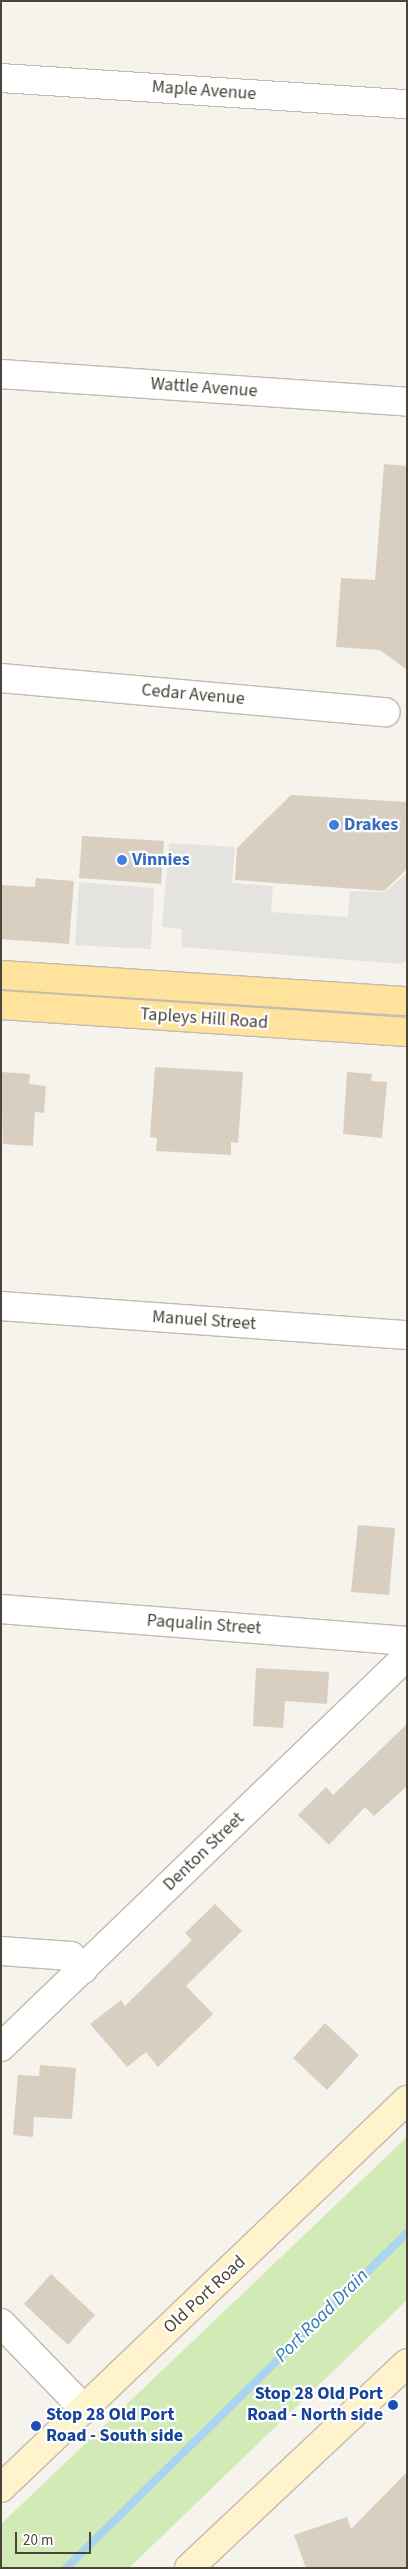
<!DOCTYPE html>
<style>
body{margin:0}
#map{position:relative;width:408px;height:2569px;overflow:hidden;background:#f6f3ec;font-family:"Source Sans 3",sans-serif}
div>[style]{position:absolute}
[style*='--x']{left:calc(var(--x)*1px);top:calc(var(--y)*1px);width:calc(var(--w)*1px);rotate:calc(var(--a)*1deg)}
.green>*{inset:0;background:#d2eab5}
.parking>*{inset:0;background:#e5e3e0}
.stream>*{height:8px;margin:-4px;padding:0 4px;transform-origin:4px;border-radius:4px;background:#a9d4f2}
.building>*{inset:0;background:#d8cfc1}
.roads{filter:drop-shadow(1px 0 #c2bbae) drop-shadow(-1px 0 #c2bbae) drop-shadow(0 1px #c2bbae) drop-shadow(0 -1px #c2bbae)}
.minor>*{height:28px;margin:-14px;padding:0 14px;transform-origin:14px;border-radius:14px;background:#fff}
.secondary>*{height:28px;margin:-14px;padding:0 14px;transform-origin:14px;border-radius:14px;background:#fff3cd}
.primary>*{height:28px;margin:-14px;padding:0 14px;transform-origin:14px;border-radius:14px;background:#ffe39c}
.dots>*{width:14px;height:14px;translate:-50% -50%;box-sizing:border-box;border:2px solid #fff;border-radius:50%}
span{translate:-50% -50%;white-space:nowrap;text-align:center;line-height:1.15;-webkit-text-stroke:4.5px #fff;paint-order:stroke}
.street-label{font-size:18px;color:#4b4439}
.shop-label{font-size:18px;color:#366cbe;font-weight:700}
.left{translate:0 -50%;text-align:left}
.transit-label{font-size:18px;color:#164399;font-weight:700}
.right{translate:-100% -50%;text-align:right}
.water-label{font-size:19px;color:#2e7ab2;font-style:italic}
.frame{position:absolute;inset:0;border:2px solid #4b4439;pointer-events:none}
.scale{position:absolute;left:15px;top:2532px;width:76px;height:22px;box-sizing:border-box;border:2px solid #4b4439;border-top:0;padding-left:6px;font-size:15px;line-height:18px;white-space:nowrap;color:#4b4439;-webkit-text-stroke:4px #fff;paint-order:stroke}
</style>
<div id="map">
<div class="green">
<div style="clip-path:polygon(407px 2137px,407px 2300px,129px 2568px,1px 2568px,1px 2524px)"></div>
</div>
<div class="parking">
<div style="clip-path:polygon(169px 843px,235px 847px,232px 883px,273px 886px,271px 912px,348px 917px,350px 891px,385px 892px,407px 873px,407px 960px,402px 964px,181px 947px,182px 929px,162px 927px)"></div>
<div style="clip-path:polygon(79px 882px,154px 888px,151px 949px,75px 945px)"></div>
</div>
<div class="stream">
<div style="--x:66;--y:2568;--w:478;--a:-44.5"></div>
</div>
<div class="building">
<div style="clip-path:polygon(384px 464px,407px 466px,407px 670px,380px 650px,336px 647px,341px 578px,375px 580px)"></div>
<div style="clip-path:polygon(291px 795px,407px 802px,407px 869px,384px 891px,235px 880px,237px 848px)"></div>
<div style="clip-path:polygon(82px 836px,164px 841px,161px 884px,79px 878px)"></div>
<div style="clip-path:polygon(36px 878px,74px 881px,69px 944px,1px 939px,1px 885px,35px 887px)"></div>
<div style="clip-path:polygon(155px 1067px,243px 1072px,238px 1143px,231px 1142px,231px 1155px,156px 1151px,157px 1138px,150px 1137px)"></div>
<div style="clip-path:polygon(1px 1072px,30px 1074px,29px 1084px,46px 1086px,44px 1113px,35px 1112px,33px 1146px,3px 1144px)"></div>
<div style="clip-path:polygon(347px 1072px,372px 1074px,371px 1081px,387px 1082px,382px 1138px,343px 1134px)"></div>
<div style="clip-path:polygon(358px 1525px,395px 1528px,389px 1595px,351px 1592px)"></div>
<div style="clip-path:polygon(256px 1668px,329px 1672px,327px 1704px,285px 1701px,283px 1728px,253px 1726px)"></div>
<div style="clip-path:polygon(407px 1724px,407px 1786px,374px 1816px,365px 1807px,329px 1845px,298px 1815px,326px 1787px,333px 1795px)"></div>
<div style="clip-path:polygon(215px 1904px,242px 1931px,186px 1986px,213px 2014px,158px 2067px,146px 2052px,127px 2067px,90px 2024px,121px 2000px,125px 2006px,192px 1940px,185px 1933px)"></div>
<div style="clip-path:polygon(325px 2023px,359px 2055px,327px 2090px,293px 2058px)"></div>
<div style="clip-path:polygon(40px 2065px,76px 2068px,72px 2119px,34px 2117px,33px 2137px,13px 2135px,18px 2075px,39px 2076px)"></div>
<div style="clip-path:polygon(51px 2274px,95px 2315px,68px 2345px,24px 2304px)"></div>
<div style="clip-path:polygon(407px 2472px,407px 2568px,306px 2568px,294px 2535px,347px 2517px,351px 2529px)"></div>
</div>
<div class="roads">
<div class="minor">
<div style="--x:1;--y:78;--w:407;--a:3.7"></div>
<div style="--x:1;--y:374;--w:407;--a:3.9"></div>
<div style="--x:1;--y:678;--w:386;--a:5.1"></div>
<div style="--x:1;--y:1306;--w:407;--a:4.1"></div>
<div style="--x:1;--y:1609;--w:407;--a:4.5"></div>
<div style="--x:1;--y:1951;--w:70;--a:4.1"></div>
<div style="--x:71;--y:1956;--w:18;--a:47"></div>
<div style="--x:1;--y:2047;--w:564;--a:-43.92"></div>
<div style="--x:1;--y:2323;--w:120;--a:46"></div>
</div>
<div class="secondary">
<div style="--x:1;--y:2488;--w:562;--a:-43.7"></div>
<div style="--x:189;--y:2568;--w:299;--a:-43.2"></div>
</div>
<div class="primary">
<div style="--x:1;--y:975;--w:407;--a:3.7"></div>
<div style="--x:1;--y:1005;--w:407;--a:3.8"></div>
</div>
</div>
<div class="dots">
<div style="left:334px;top:825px;background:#3f7fe0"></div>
<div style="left:122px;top:860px;background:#3f7fe0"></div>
<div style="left:393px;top:2405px;background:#1a4fb4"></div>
<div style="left:36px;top:2426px;background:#1a4fb4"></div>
</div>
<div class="street-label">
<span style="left:204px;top:91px;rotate:4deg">Maple Avenue</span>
<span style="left:204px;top:388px;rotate:4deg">Wattle Avenue</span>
<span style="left:193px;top:695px;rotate:5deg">Cedar Avenue</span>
<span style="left:204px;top:1019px;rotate:4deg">Tapleys Hill Road</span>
<span style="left:204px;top:1321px;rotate:4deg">Manuel Street</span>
<span style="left:204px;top:1625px;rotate:4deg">Paqualin Street</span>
<span style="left:204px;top:1852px;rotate:-44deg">Denton Street</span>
<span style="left:205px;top:2295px;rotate:-43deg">Old Port Road</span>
</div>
<div class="shop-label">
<span class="left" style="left:344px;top:825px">Drakes</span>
<span class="left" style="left:132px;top:860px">Vinnies</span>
</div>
<div class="transit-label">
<span class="right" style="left:383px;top:2405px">Stop 28 Old Port<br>Road - North side</span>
<span class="left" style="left:46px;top:2426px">Stop 28 Old Port<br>Road - South side</span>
</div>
<div class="water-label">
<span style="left:322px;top:2316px;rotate:-45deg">Port Road Drain</span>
</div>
<div class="frame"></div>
<div class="scale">20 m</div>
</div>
